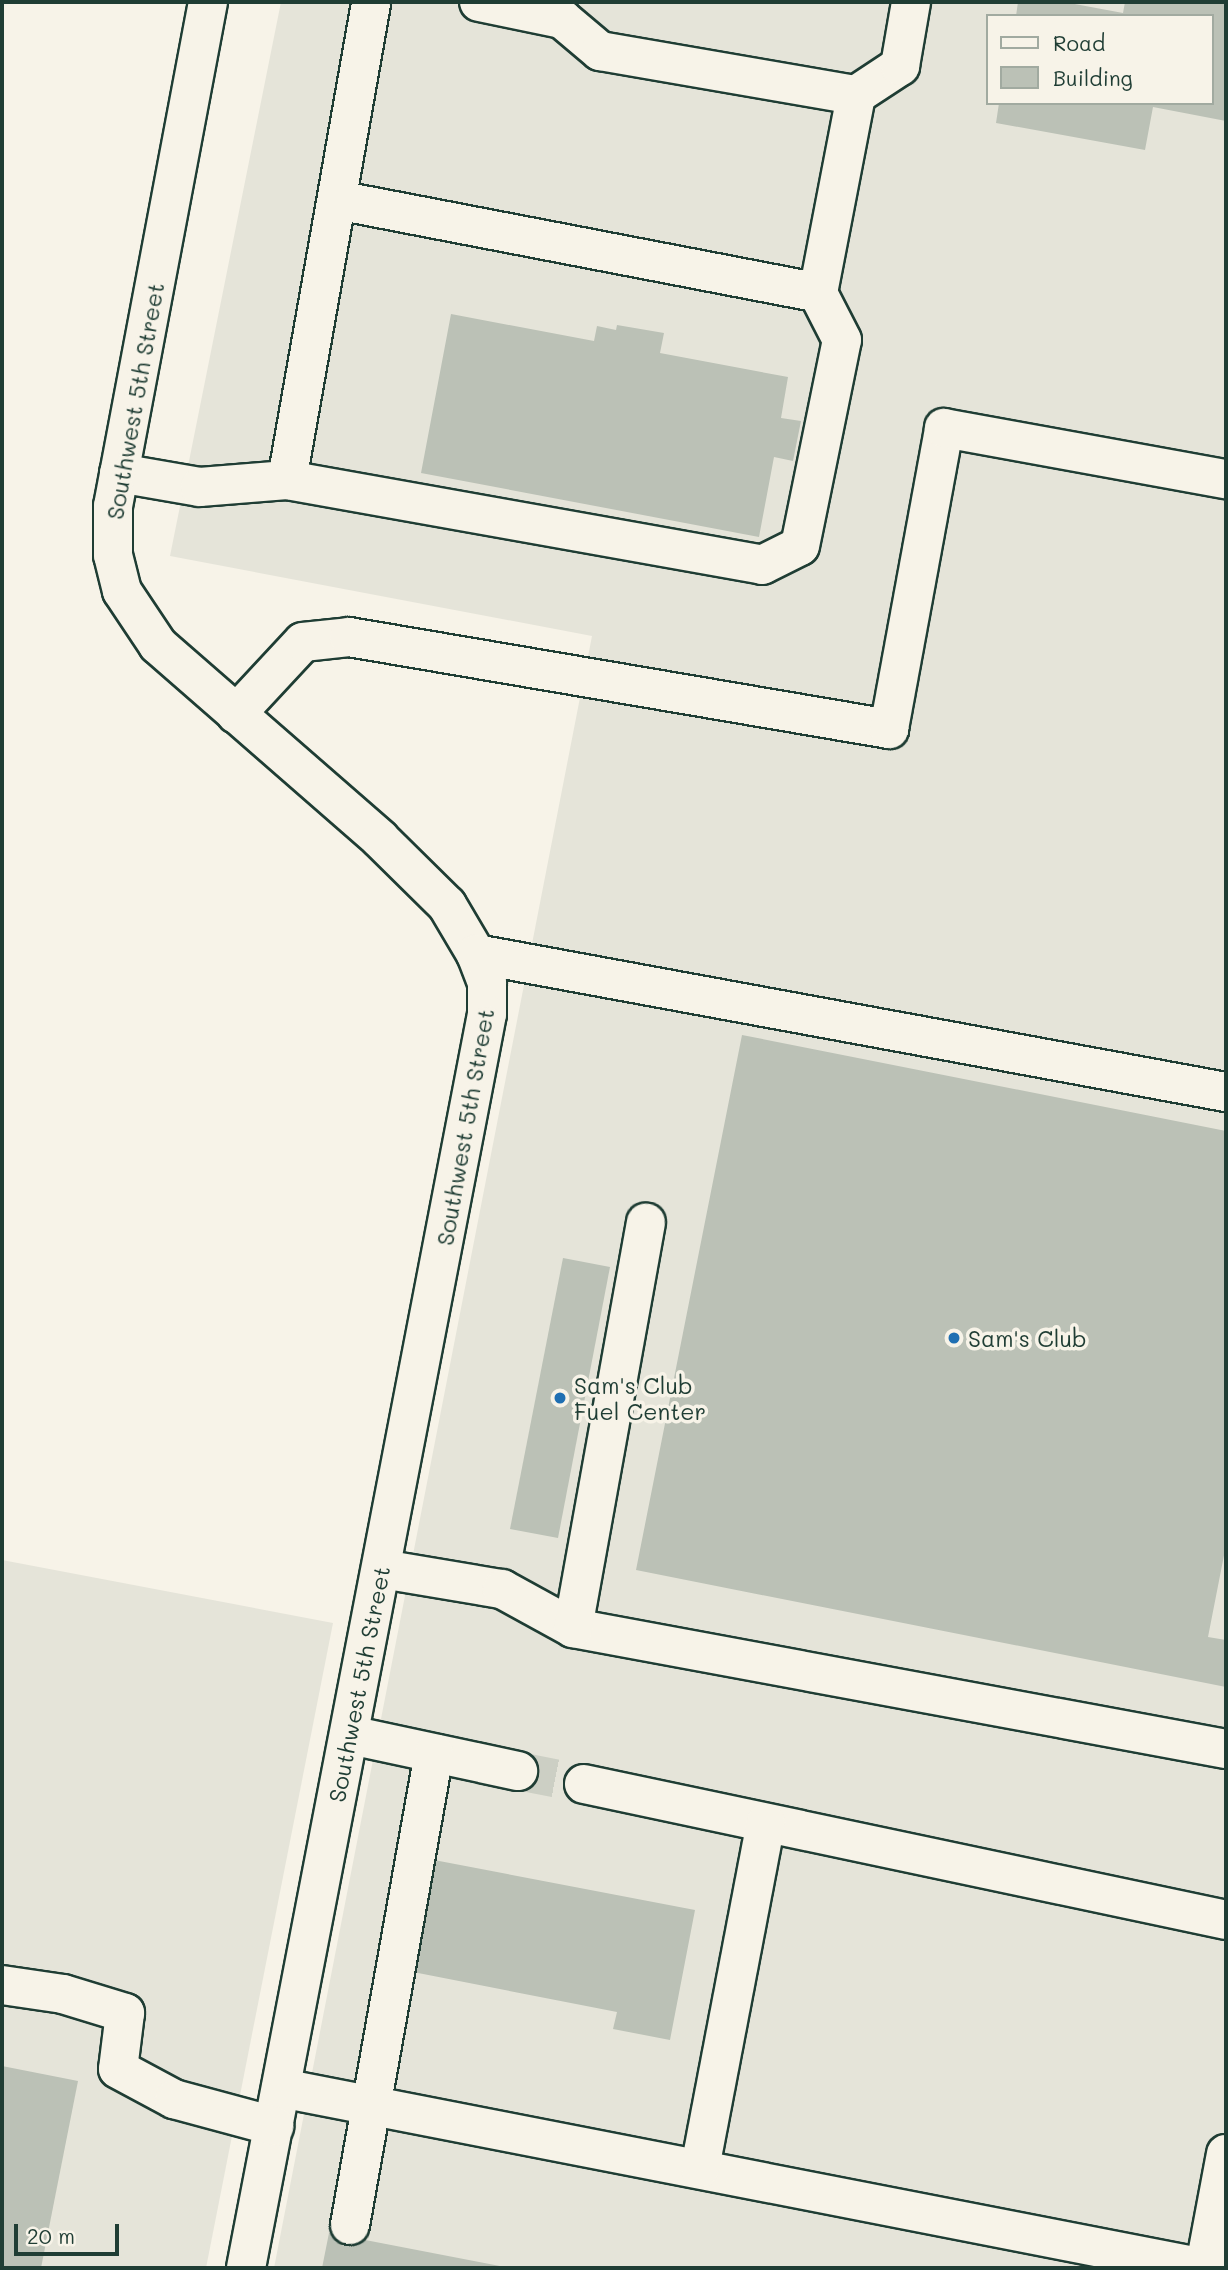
<!DOCTYPE html>
<style>
body{margin:0}
#map{position:relative;width:1228px;height:2270px;overflow:hidden;background:#f7f3e8;font-family:Mali,sans-serif}
div>[style]{position:absolute}
[style*='--x']{left:calc(var(--x)*1px);top:calc(var(--y)*1px);width:calc(var(--w)*1px);rotate:calc(var(--a)*1deg)}
.built>*{inset:0;background:#e5e4d9}
.building>*{inset:0;background:#bbc1b6}
.minor-tunnel>*{height:38px;margin-top:-19px;transform-origin:0;background:repeating-linear-gradient(90deg,#cccfc4 0 38px,transparent 0 57px)}
.roads{filter:drop-shadow(2px 0 #1f3d34) drop-shadow(-2px 0 #1f3d34) drop-shadow(0 2px #1f3d34) drop-shadow(0 -2px #1f3d34)}
.minor>*{height:38px;margin:-19px;padding:0 19px;transform-origin:19px;border-radius:19px;background:#f7f3e8}
.dots>*{width:19px;height:19px;translate:-50% -50%;box-sizing:border-box;border:4px solid #f7f3e8;border-radius:50%}
span{translate:-50% -50%;white-space:nowrap;text-align:center;line-height:1.15;-webkit-text-stroke:7px #f7f3e8;paint-order:stroke}
.street-label{font-size:23px;color:#1f3d34}
.poi-label{font-size:23px;color:#1f3d34}
.left{translate:0 -50%;text-align:left}
.frame{position:absolute;inset:0;border:4px solid #1f3d34;pointer-events:none}
.legend{position:absolute;left:986px;top:14px;width:228px;height:91px;box-sizing:border-box;background:#f7f3e8;border:2px solid #a1aaa0;margin:0;padding:9px 12px;list-style:none;font-size:21px;color:#1f3d34}
.legend li{display:flex;align-items:center;gap:14px;height:35px}
.legend b{width:35px;border:2px solid #a1aaa0}
.scale{position:absolute;left:14px;top:2224px;width:105px;height:32px;box-sizing:border-box;border:4px solid #1f3d34;border-top:0;padding-left:9px;font-size:21px;line-height:24px;white-space:nowrap;color:#1f3d34;-webkit-text-stroke:5px #f7f3e8;paint-order:stroke}
</style>
<div id="map">
<div class="built">
<div style="clip-path:polygon(evenodd,281px 2px,1226px 2px,1226px 2268px,274px 2268px,592px 636px,170px 556px,281px 2px,988px 16px,1212px 16px,1212px 103px,988px 103px,988px 16px)"></div>
<div style="clip-path:polygon(2px 1560px,333px 1623px,206px 2268px,2px 2268px)"></div>
</div>
<div class="building">
<div style="clip-path:polygon(1018px 2px,1064px 2px,1123px 13px,1125px 2px,1226px 2px,1226px 121px,1153px 107px,1145px 150px,996px 123px,999px 103px,1212px 103px,1212px 16px,1016px 16px)"></div>
<div style="clip-path:polygon(451px 314px,594px 341px,597px 326px,616px 330px,617px 325px,664px 333px,660px 353px,788px 377px,781px 418px,801px 421px,793px 461px,774px 457px,759px 537px,421px 473px)"></div>
<div style="clip-path:polygon(742px 1035px,1226px 1131px,1226px 1545px,1208px 1637px,1226px 1640px,1226px 1687px,636px 1570px)"></div>
<div style="clip-path:polygon(563px 1258px,610px 1267px,558px 1538px,510px 1529px)"></div>
<div style="clip-path:polygon(434px 1860px,695px 1910px,670px 2040px,613px 2029px,617px 2012px,413px 1972px)"></div>
<div style="clip-path:polygon(2px 2066px,78px 2081px,41px 2268px,2px 2268px)"></div>
<div style="clip-path:polygon(329px 2233px,505px 2267px,505px 2268px,322px 2268px)"></div>
</div>
<div class="minor-tunnel">
<div style="--x:518;--y:1771;--w:67;--a:11.1"></div>
</div>
<div class="roads">
<div class="minor">
<div style="--x:208;--y:2;--w:513;--a:100.67"></div>
<div style="--x:113;--y:506;--w:49;--a:90"></div>
<div style="--x:113;--y:555;--w:37;--a:76"></div>
<div style="--x:122;--y:591;--w:65;--a:56.3"></div>
<div style="--x:158;--y:645;--w:295;--a:41.1"></div>
<div style="--x:380;--y:839;--w:94;--a:44.6"></div>
<div style="--x:447;--y:905;--w:57;--a:59.4"></div>
<div style="--x:476;--y:954;--w:31;--a:69"></div>
<div style="--x:487;--y:983;--w:31;--a:90"></div>
<div style="--x:487;--y:1014;--w:1277;--a:100.88"></div>
<div style="--x:479;--y:2;--w:85;--a:11.6"></div>
<div style="--x:562;--y:19;--w:50;--a:40.1"></div>
<div style="--x:600;--y:51;--w:260;--a:9.8"></div>
<div style="--x:856;--y:95;--w:53;--a:-33.4"></div>
<div style="--x:900;--y:66;--w:65;--a:-80.2"></div>
<div style="--x:337;--y:200;--w:490;--a:10.9"></div>
<div style="--x:119;--y:473;--w:82;--a:9.8"></div>
<div style="--x:200;--y:487;--w:87;--a:-4.6"></div>
<div style="--x:287;--y:480;--w:485;--a:-80"></div>
<div style="--x:287;--y:480;--w:483;--a:10.1"></div>
<div style="--x:762;--y:565;--w:42;--a:-26.6"></div>
<div style="--x:800;--y:546;--w:210;--a:-78.5"></div>
<div style="--x:842;--y:340;--w:53;--a:-117.1"></div>
<div style="--x:818;--y:293;--w:202;--a:-79.1"></div>
<div style="--x:236;--y:714;--w:98;--a:-47.1"></div>
<div style="--x:303;--y:642;--w:46;--a:-6.2"></div>
<div style="--x:349;--y:637;--w:548;--a:9.67"></div>
<div style="--x:889;--y:729;--w:306;--a:-79.6"></div>
<div style="--x:944;--y:428;--w:287;--a:10.3"></div>
<div style="--x:476;--y:954;--w:763;--a:10.43"></div>
<div style="--x:382;--y:1569;--w:122;--a:9.5"></div>
<div style="--x:502;--y:1589;--w:81;--a:28.8"></div>
<div style="--x:573;--y:1628;--w:664;--a:10.5"></div>
<div style="--x:573;--y:1628;--w:412;--a:-79.8"></div>
<div style="--x:350;--y:1735;--w:172;--a:12.1"></div>
<div style="--x:584;--y:1784;--w:656;--a:11.96"></div>
<div style="--x:2;--y:1985;--w:62;--a:8.4"></div>
<div style="--x:63;--y:1994;--w:65;--a:17"></div>
<div style="--x:125;--y:2013;--w:56;--a:97.1"></div>
<div style="--x:118;--y:2069;--w:64;--a:28.2"></div>
<div style="--x:174;--y:2099;--w:104;--a:15.1"></div>
<div style="--x:281;--y:2088;--w:940;--a:11.04"></div>
<div style="--x:700;--y:2168;--w:351;--a:-79.2"></div>
<div style="--x:350;--y:2225;--w:479;--a:-79.9"></div>
<div style="--x:1205;--y:2266;--w:114;--a:-79.4"></div>
</div>
</div>
<div class="dots">
<div style="left:954px;top:1338px;background:#1f6fb2"></div>
<div style="left:560px;top:1398px;background:#1f6fb2"></div>
</div>
<div class="street-label">
<span style="left:135px;top:401px;rotate:-80deg">Southwest 5th Street</span>
<span style="left:465px;top:1127px;rotate:-80deg">Southwest 5th Street</span>
<span style="left:359px;top:1684px;rotate:-79deg">Southwest 5th Street</span>
</div>
<div class="poi-label">
<span class="left" style="left:968px;top:1338px">Sam's Club</span>
<span class="left" style="left:574px;top:1398px">Sam's Club<br>Fuel Center</span>
</div>
<div class="frame"></div>
<ul class="legend">
<li><b style="height:9px;background:#f7f3e8"></b>Road</li>
<li><b style="height:19px;background:#bbc1b6"></b>Building</li>
</ul>
<div class="scale">20 m</div>
</div>
